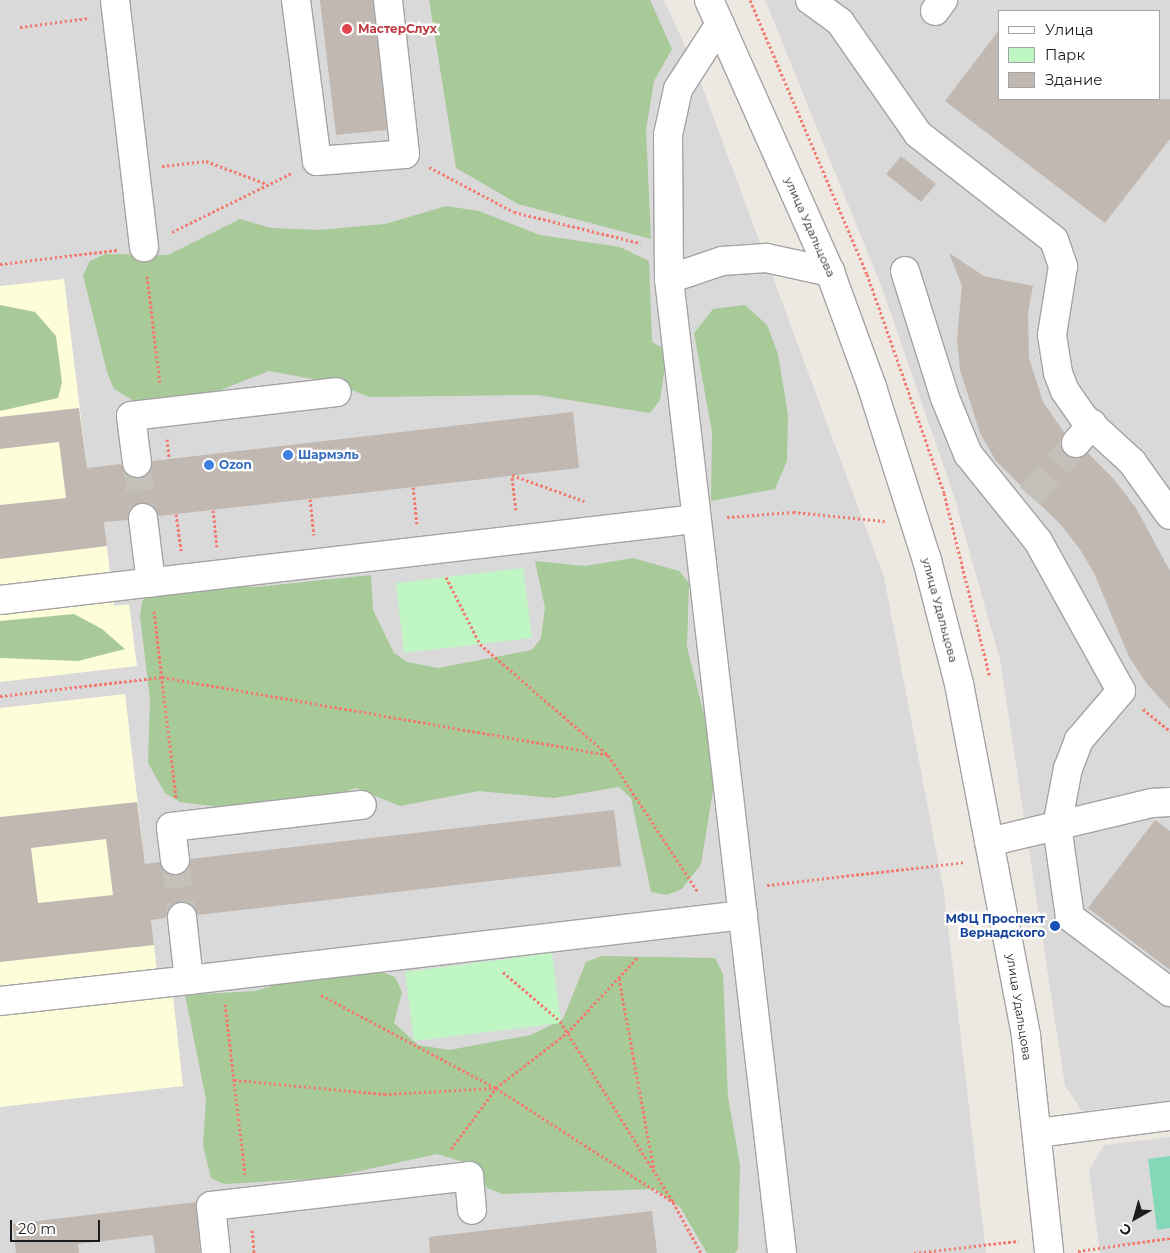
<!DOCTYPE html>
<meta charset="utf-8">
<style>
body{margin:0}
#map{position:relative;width:1170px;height:1253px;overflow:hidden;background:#ede9e2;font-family:Montserrat,sans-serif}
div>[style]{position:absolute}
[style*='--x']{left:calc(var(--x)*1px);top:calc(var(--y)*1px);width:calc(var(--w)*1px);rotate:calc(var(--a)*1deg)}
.residential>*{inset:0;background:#dad9d9}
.education>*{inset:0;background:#fdfdda}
.forest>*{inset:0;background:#a7ca98}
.park>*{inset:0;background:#c0f5c4}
.pitch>*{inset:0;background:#83d8b7}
.building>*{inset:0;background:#c1b8b1}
.minor-tunnel>*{height:28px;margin-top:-14px;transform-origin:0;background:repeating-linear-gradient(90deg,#c3c0ba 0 28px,transparent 0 42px)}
.path>*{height:3px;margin-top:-1.5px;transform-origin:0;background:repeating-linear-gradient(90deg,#f17b6e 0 2.5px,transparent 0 5px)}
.roads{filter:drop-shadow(1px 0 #a3a3a3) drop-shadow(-1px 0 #a3a3a3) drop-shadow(0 1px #a3a3a3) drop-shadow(0 -1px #a3a3a3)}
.minor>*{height:28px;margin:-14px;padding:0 14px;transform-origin:14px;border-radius:14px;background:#fff}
.dots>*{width:14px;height:14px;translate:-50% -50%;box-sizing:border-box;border:2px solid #fff;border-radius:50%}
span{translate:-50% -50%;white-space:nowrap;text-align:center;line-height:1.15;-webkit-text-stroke:4.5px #fff;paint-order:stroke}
.health-label{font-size:12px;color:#be3a42;font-weight:700}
.left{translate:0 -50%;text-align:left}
.street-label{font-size:12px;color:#1c1c1c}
.shop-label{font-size:12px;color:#366cbe;font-weight:700}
.transit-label{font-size:12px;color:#164399;font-weight:700}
.right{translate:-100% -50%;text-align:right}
.legend{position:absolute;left:998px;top:10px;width:162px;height:90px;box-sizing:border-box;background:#fff;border:1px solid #a4a4a4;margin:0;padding:6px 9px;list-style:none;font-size:15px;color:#1c1c1c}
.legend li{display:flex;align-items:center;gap:10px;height:25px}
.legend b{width:25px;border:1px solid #a4a4a4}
.north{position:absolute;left:1110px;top:1193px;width:50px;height:50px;-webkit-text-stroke:4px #fff;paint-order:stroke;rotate:218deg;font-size:14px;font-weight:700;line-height:20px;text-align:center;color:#1c1c1c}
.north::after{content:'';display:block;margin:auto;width:18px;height:22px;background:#1c1c1c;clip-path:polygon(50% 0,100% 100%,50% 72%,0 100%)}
.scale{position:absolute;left:10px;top:1220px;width:90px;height:22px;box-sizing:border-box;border:2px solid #1c1c1c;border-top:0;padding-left:6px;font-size:15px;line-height:18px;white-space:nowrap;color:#1c1c1c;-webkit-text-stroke:4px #fff;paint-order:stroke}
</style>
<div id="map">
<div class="residential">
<div style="clip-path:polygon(0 0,664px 0,696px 70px,884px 577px,944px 892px,986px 1253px,0 1253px)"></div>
<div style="clip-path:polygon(evenodd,765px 0,1170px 0,1170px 1101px,1082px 1111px,1065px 1086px,1000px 660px,953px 493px,882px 288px,765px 0,999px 11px,1159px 11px,1159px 99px,999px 99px,999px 11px)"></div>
<div style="clip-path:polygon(1170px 1137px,1170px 1253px,1100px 1253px,1089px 1170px,1104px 1145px)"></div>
</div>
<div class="education">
<div style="clip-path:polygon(64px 279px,87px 468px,83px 525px,104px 523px,114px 606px,129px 604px,137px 666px,0 682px,0 286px)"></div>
<div style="clip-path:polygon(125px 694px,145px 864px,131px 923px,151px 920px,160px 997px,173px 996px,183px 1086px,0 1107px,0 708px)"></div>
</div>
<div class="forest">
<div style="clip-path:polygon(429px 0,650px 0,672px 49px,654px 81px,646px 130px,651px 239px,518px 204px,456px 168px)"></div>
<div style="clip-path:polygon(446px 206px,479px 211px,540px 235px,620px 247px,649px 261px,652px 342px,667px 351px,660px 400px,650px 413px,538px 395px,369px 397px,335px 383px,269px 371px,195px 400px,146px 408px,114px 389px,107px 372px,83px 275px,90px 261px,105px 254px,168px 255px,240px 219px,271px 228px,319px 230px,385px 224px)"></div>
<div style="clip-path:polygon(0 305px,35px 312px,56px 336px,62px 382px,58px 398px,0 411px)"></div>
<div style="clip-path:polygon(745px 305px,767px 325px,778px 354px,788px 415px,787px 461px,775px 489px,711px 501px,712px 432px,694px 333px,713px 309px)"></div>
<div style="clip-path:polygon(633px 558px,679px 571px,689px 583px,687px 647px,717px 766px,701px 864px,682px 889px,667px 895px,651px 892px,631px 798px,619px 787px,554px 798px,479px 791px,400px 806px,356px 788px,310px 804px,228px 808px,180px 802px,165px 793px,148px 763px,150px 699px,140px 616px,142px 601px,156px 591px,189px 584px,256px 587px,371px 575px,373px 610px,394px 653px,407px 662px,438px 668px,532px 650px,541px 638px,545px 608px,535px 561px,585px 566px)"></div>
<div style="clip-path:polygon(74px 614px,102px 629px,125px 649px,78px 661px,0 658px,0 621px)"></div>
<div style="clip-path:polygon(602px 956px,715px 958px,723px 974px,728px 1097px,740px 1165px,738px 1249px,735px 1253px,707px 1253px,680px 1207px,655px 1189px,503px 1194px,487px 1188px,467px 1163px,437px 1154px,328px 1178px,224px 1184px,211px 1178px,203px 1146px,206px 1099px,185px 995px,255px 991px,334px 967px,381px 972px,395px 977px,402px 992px,394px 1023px,418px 1045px,449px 1050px,531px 1035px,563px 1019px,586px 962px)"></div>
</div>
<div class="park">
<div style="clip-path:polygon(523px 568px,532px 638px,404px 653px,396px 583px)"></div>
<div style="clip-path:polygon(552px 953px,561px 1023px,414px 1041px,405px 972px)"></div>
</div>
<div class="pitch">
<div style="clip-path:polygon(1170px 1156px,1170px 1228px,1157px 1230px,1148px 1159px)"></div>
</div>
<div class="building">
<div style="clip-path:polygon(320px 0,373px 0,387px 130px,336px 135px)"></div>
<div style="clip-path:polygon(999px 30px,999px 99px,1170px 99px,1170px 139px,1105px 223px,945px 101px)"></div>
<div style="clip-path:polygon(901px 156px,936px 184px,921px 202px,886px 174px)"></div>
<div style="clip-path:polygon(949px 253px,984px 276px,1033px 286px,1028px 313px,1029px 358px,1043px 402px,1064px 432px,1062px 449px,1073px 458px,1088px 453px,1113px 478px,1136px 508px,1170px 571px,1170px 709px,1147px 684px,1129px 657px,1094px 573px,1079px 548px,1061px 525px,996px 461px,980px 433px,960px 370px,957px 338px,962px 286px)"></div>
<div style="clip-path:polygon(79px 408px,87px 468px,121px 464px,125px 473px,138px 478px,147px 475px,152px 461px,573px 412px,579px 468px,159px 516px,150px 504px,141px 503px,129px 511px,128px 520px,104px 522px,107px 546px,0 559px,0 505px,66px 498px,59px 442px,0 449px,0 417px)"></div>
<div style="clip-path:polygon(evenodd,137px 802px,145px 864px,160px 862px,163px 870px,176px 876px,185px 872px,190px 859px,614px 810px,621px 866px,197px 915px,189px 903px,180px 902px,172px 905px,166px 918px,151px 920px,154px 945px,0 962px,0 817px,137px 802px,106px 839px,113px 895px,38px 903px,31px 848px,106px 839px)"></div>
<div style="clip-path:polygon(1155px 820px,1170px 831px,1170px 970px,1088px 908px)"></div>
<div style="clip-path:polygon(196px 1202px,200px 1253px,155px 1253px,153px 1235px,78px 1244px,79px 1253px,16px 1253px,13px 1224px)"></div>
<div style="clip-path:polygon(652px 1211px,657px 1253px,430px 1253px,429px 1237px)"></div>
</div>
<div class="minor-tunnel">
<div style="--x:137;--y:463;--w:55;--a:83.8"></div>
<div style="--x:1030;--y:496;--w:70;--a:-49"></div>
<div style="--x:175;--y:860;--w:57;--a:83"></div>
</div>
<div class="path">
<div style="--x:750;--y:0;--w:298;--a:66.9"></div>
<div style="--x:867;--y:274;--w:232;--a:70.6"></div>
<div style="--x:944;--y:493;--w:190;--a:76"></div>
<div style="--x:20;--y:27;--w:70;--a:-7.4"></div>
<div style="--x:162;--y:166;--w:44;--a:-6.5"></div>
<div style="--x:206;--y:161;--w:65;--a:20.7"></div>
<div style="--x:429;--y:167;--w:96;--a:27.9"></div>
<div style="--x:514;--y:212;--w:130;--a:13.8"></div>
<div style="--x:172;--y:232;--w:134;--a:-26.2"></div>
<div style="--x:0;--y:264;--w:118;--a:-6.8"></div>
<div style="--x:147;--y:276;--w:109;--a:83.1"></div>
<div style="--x:167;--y:439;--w:20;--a:84"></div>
<div style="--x:413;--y:487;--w:37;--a:84"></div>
<div style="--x:310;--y:499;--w:36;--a:84"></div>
<div style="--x:213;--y:510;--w:37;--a:84"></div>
<div style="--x:516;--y:510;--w:35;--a:-97"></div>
<div style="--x:512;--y:475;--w:77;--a:19.9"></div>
<div style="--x:176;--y:514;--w:37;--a:82"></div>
<div style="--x:727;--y:517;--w:66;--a:-4.3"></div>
<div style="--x:793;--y:512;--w:92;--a:5.6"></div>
<div style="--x:446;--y:577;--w:75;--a:63.1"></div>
<div style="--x:480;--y:644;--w:169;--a:40.9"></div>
<div style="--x:608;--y:755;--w:164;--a:56.7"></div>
<div style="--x:154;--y:611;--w:188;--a:83.3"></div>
<div style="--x:0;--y:696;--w:163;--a:-6.7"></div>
<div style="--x:162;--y:677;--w:453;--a:9.9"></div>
<div style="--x:1143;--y:709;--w:35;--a:39"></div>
<div style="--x:767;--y:885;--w:199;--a:-6.6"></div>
<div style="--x:503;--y:972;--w:75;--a:40.7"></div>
<div style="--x:560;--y:1021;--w:213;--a:58"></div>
<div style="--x:673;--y:1202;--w:58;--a:61.2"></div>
<div style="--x:619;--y:978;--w:195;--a:79.7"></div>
<div style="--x:321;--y:995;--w:198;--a:28"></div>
<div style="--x:496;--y:1088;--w:211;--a:32.8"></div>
<div style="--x:225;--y:1004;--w:171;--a:83.3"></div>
<div style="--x:234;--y:1080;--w:151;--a:5.3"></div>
<div style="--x:384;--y:1094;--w:112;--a:-3.1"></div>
<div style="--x:451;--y:1149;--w:76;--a:-53.6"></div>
<div style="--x:496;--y:1088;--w:90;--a:-37.8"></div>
<div style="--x:567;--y:1033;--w:103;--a:-47"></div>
<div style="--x:252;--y:1230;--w:23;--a:85"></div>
<div style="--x:1078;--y:1251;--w:93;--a:-8"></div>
<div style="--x:914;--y:1253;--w:105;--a:-6.6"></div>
</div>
<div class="roads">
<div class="minor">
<div style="--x:115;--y:0;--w:249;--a:83.3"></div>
<div style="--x:296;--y:0;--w:162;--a:82.6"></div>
<div style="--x:317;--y:161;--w:88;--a:-4.5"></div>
<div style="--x:405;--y:154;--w:155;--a:-96.3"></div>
<div style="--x:709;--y:0;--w:298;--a:66"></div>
<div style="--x:830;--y:272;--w:122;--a:69.9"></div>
<div style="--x:872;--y:387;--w:182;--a:72.4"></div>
<div style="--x:927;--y:560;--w:128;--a:75.5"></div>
<div style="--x:959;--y:684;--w:358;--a:79.2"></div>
<div style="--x:1026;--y:1036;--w:218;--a:83.9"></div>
<div style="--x:810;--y:0;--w:37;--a:36"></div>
<div style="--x:840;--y:22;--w:136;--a:55.1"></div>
<div style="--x:918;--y:134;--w:172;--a:37.9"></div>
<div style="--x:1054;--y:240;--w:28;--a:71"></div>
<div style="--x:1063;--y:266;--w:70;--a:99.1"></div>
<div style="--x:1052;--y:335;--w:38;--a:81"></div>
<div style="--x:1058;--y:373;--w:19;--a:69"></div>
<div style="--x:1065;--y:391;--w:33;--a:55"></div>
<div style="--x:1084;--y:418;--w:65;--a:42.5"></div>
<div style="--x:1132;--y:462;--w:65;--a:54.4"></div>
<div style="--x:935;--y:11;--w:14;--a:-54"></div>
<div style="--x:720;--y:24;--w:77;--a:122.9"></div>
<div style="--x:678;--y:89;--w:47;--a:102.3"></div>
<div style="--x:668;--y:135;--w:144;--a:89.6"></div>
<div style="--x:669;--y:279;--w:981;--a:83.38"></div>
<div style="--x:905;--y:271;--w:133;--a:72.5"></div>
<div style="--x:945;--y:398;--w:61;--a:67.7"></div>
<div style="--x:968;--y:454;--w:112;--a:51.2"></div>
<div style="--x:1038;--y:541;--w:171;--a:61"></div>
<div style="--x:1121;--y:691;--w:65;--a:130.6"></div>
<div style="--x:1079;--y:740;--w:30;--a:111"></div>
<div style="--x:1068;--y:768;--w:59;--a:100.7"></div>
<div style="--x:1057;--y:826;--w:92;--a:81.9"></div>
<div style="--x:1070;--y:917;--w:125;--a:36.9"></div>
<div style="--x:669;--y:279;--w:56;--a:-18.8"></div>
<div style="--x:722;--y:261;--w:44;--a:-3.9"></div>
<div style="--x:766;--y:258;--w:66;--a:12.3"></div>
<div style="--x:1076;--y:443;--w:25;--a:-50"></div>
<div style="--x:137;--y:463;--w:47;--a:-97.3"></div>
<div style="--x:131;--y:416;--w:207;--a:-6.6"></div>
<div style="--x:143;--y:518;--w:65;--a:83"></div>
<div style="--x:0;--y:600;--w:701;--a:-6.64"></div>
<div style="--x:989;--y:842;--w:168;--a:-13.5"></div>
<div style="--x:1152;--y:803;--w:18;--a:-3"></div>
<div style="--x:175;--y:860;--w:33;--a:-97"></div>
<div style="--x:171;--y:827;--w:192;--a:-6.6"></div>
<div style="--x:182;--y:917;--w:63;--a:83.7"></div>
<div style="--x:189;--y:980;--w:558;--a:-6.69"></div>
<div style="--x:0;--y:1001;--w:190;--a:-6.3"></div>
<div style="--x:1037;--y:1133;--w:134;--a:-7.3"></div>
<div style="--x:216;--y:1253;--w:47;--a:-96.1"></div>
<div style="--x:211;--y:1206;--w:260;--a:-6.6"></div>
<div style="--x:469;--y:1176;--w:34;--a:85"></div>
</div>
</div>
<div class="dots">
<div style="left:347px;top:29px;background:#e0444e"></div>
<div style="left:288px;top:455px;background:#3f7fe0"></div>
<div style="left:209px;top:465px;background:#3f7fe0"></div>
<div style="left:1055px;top:926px;background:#1a4fb4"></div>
</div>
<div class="health-label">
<span class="left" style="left:358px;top:29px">МастерСлух</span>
</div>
<div class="street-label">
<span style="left:810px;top:227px;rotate:66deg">улица Удальцова</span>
<span style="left:940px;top:610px;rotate:75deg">улица Удальцова</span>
<span style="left:1019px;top:1007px;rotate:81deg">улица Удальцова</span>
</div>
<div class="shop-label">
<span class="left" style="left:298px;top:455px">Шармэль</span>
<span class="left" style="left:219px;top:465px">Ozon</span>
</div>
<div class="transit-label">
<span class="right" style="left:1045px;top:926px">МФЦ Проспект<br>Вернадского</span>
</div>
<ul class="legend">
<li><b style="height:6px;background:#fff"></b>Улица</li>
<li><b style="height:14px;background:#c0f5c4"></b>Парк</li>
<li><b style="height:14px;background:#c1b8b1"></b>Здание</li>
</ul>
<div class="north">С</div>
<div class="scale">20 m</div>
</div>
